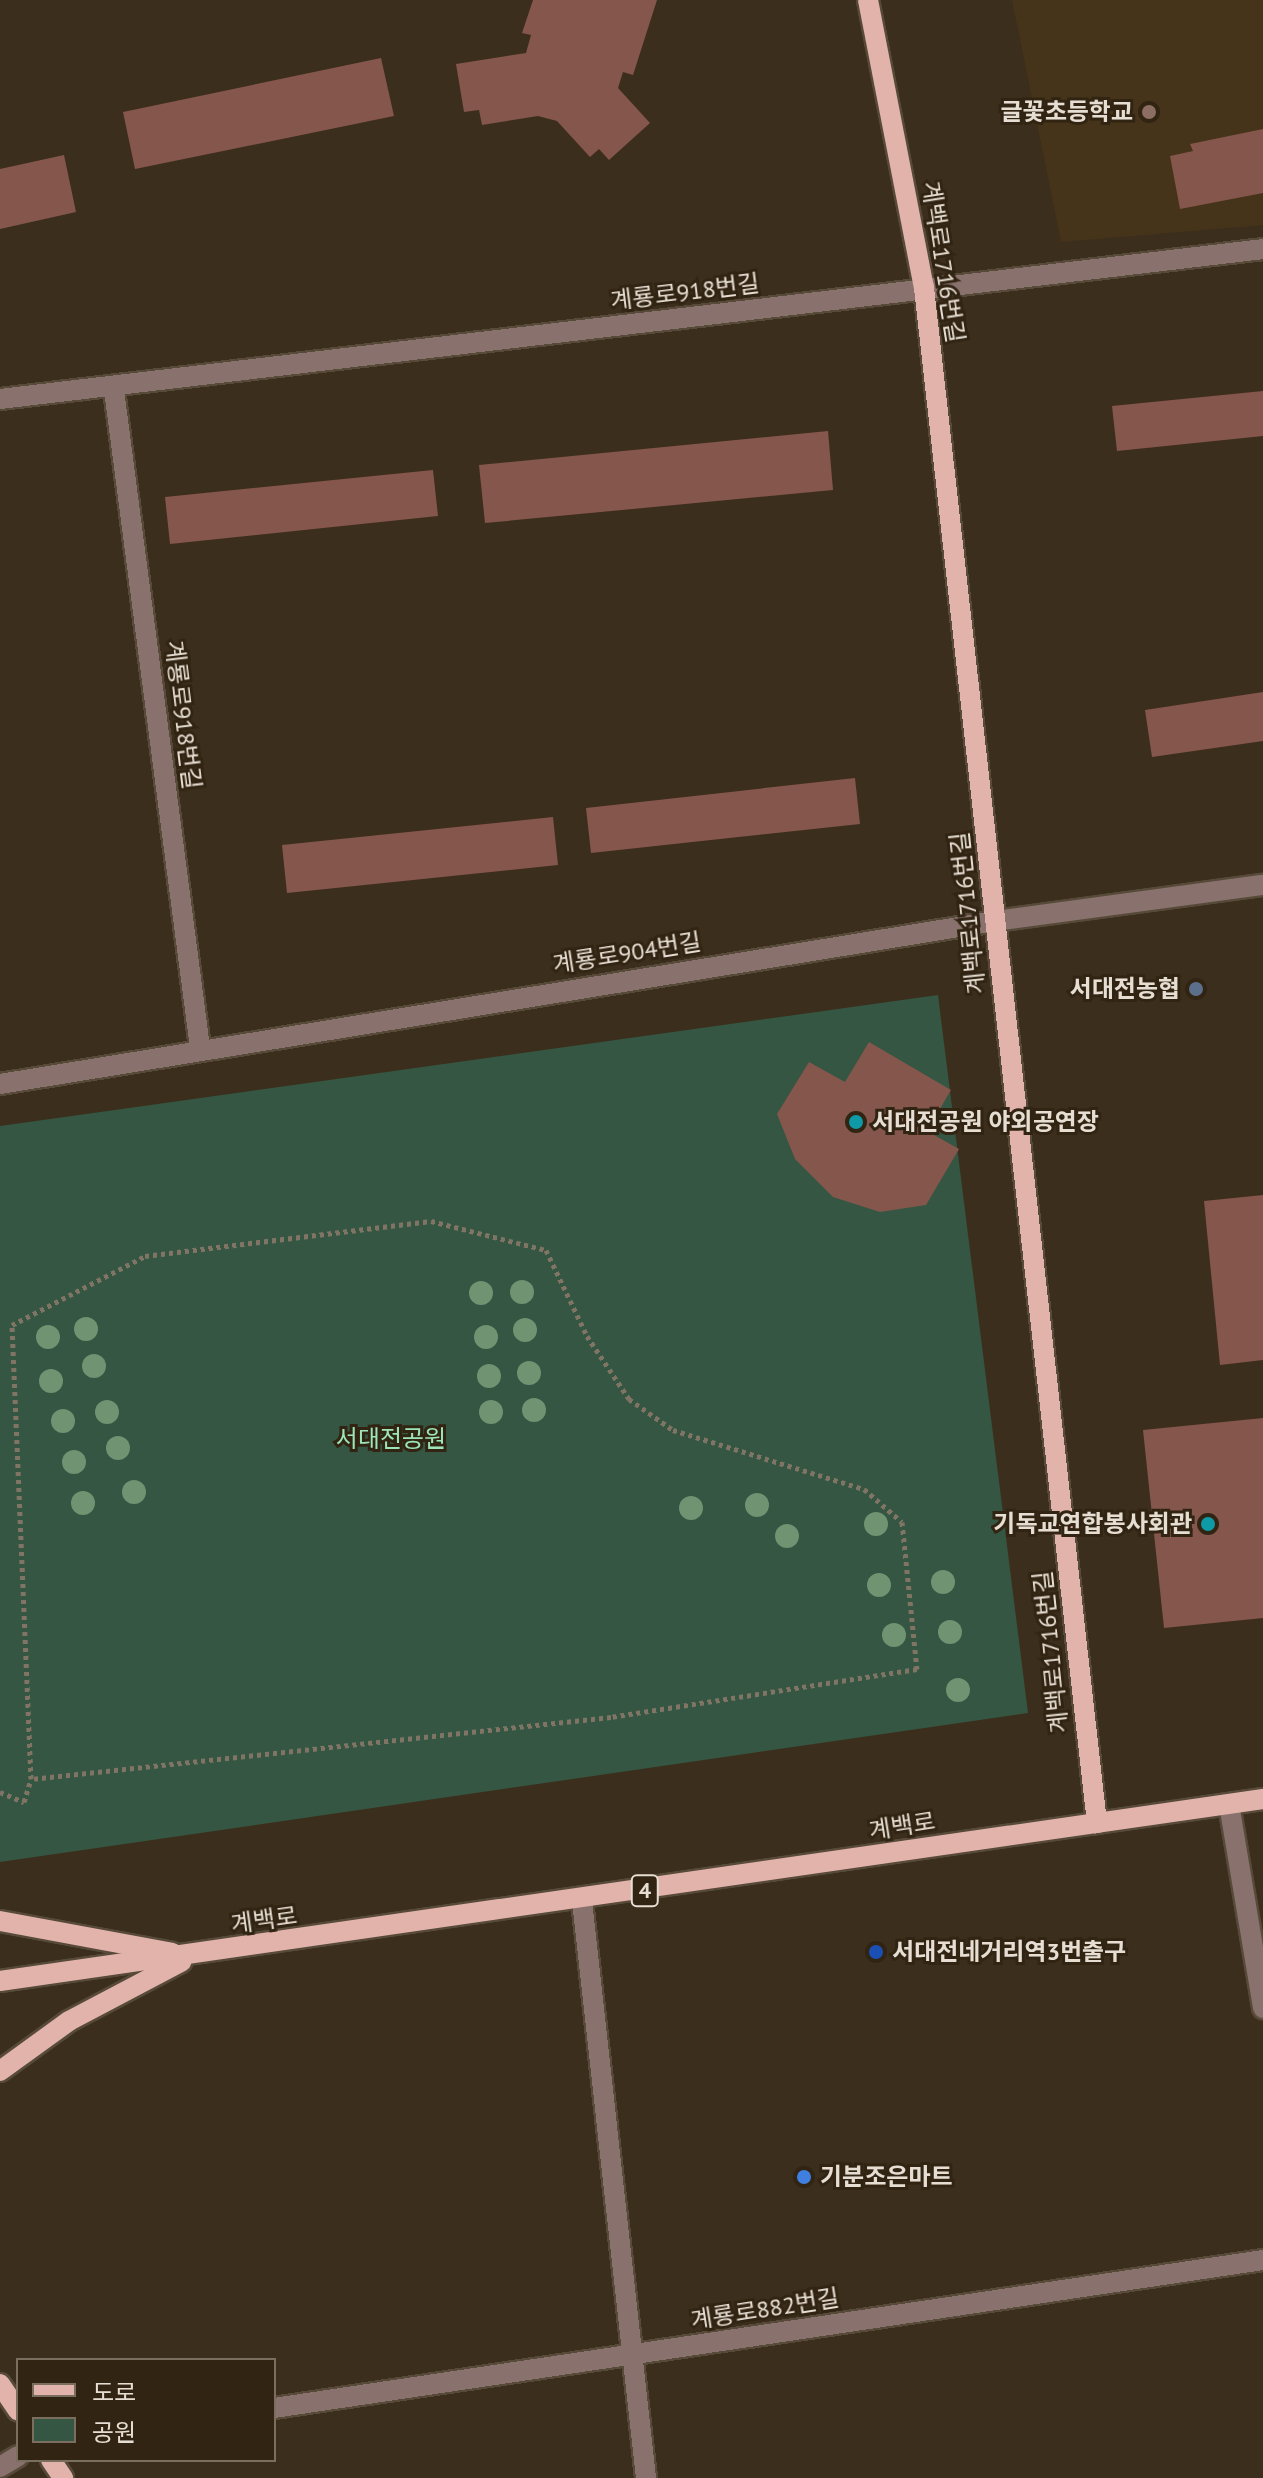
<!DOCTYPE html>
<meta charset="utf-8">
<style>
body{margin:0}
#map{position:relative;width:1263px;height:2478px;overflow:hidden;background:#3c2e1c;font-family:"PT Sans","Noto Sans KR",sans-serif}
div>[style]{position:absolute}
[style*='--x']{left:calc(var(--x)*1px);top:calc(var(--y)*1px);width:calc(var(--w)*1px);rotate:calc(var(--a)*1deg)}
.built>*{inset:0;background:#45331a}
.green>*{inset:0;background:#345642}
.building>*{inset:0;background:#85564c}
.path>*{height:5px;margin-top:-2.5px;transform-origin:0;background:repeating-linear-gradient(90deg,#807465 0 4px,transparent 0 8px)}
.roads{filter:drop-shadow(2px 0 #574a39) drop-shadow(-2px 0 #574a39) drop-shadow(0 2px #574a39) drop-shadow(0 -2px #574a39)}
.minor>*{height:20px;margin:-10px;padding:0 10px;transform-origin:10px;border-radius:10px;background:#89726e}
.major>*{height:20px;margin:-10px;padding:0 10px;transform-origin:10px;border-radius:10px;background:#e2b3ab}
.trees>*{width:24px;height:24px;margin:-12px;border-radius:50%;background:#709372}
.dots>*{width:22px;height:22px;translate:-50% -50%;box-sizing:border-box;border:4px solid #312412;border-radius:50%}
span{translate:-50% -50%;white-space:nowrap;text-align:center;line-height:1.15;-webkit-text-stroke:6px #312412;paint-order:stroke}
.shield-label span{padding:2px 6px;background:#312412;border:2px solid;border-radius:6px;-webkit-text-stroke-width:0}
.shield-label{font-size:22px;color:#e7ded3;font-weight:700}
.poi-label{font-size:24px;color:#e7ded3;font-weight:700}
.right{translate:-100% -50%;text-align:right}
.left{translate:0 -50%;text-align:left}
.street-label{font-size:24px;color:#e7ded3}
.park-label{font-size:24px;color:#9be5b9}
.legend{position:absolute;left:16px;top:2358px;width:260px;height:104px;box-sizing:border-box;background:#312412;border:2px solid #7a6e5f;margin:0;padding:10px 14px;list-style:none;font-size:24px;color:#e7ded3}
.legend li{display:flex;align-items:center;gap:16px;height:40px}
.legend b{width:40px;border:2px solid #7a6e5f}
</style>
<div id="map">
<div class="built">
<div style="clip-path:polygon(1012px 0,1263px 0,1263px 225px,1061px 242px)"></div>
</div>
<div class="green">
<div style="clip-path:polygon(938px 995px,1028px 1713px,0 1862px,0 1126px)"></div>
</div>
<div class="building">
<div style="clip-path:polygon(533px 0,657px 0,633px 75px,623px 72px,618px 88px,650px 123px,609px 160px,599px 149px,590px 157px,557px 121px,538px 116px,482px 125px,479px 110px,464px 112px,456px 64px,526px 53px,531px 35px,522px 33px)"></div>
<div style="clip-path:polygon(381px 58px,394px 116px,135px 169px,123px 112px)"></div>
<div style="clip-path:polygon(1263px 129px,1263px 193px,1180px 209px,1170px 156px,1193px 151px,1190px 144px)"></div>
<div style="clip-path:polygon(64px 155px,76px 212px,0 229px,0 169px)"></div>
<div style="clip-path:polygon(1263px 391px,1263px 436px,1117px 451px,1112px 406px)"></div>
<div style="clip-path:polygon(828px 431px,833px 490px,485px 523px,479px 465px)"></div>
<div style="clip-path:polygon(433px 470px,438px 516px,170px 544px,165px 497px)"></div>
<div style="clip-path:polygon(1263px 692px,1263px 741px,1152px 757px,1145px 710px)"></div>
<div style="clip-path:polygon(855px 778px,860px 824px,591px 853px,586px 808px)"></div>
<div style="clip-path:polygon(553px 817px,558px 865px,287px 893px,282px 845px)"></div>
<div style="clip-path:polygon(869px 1042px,951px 1090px,927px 1131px,959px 1149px,926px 1205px,880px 1212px,833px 1197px,795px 1159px,777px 1114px,809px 1062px,845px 1082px)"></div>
<div style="clip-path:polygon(1263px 1195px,1263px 1360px,1220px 1365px,1204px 1201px)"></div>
<div style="clip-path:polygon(1263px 1418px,1263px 1618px,1164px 1628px,1143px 1430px)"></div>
</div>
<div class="path">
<div style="--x:0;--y:1792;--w:26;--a:23"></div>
<div style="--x:24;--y:1802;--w:24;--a:-73"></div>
<div style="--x:31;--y:1779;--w:454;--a:-92.4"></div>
<div style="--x:12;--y:1325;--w:150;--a:-27.4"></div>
<div style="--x:145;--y:1256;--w:288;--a:-7"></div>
<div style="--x:431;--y:1221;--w:119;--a:14.2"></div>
<div style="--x:546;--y:1250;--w:95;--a:64.5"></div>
<div style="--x:587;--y:1336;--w:76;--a:56.3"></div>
<div style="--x:629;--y:1399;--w:54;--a:35.2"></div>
<div style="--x:673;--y:1430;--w:200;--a:17.2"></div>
<div style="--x:864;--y:1489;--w:50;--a:41"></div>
<div style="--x:902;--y:1522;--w:148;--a:84.2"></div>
<div style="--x:917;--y:1669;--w:310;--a:171.1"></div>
<div style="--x:611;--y:1717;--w:583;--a:173.9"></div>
</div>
<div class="roads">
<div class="minor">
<div style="--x:114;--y:390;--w:664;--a:82.55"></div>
<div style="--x:0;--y:399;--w:1272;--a:-6.77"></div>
<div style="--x:0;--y:1084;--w:1008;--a:-9.3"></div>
<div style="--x:995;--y:921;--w:270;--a:-7.7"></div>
<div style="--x:1229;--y:1804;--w:207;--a:80.5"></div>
<div style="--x:582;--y:1901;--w:581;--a:83.67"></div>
<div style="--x:274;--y:2408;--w:1000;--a:-8.51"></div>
<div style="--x:0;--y:2467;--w:21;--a:-31"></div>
</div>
<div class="major">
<div style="--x:868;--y:0;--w:293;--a:79"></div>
<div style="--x:924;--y:288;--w:1545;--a:83.57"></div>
<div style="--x:0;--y:1921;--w:175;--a:10.5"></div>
<div style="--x:0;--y:1981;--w:1276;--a:-8.2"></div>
<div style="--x:0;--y:2071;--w:85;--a:-35.9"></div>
<div style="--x:69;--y:2021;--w:127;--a:-27.8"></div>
<div style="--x:0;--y:2384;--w:32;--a:56"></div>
<div style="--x:51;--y:2460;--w:22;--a:56"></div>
</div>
</div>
<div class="trees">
<div style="left:522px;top:1292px"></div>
<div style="left:481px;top:1293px"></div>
<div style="left:86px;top:1329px"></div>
<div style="left:525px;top:1330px"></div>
<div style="left:48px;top:1337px"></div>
<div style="left:486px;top:1337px"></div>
<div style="left:94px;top:1366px"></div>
<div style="left:529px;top:1373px"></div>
<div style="left:489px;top:1376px"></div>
<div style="left:51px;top:1381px"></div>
<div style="left:534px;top:1410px"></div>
<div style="left:107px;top:1412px"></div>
<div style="left:491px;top:1412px"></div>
<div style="left:63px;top:1421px"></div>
<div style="left:118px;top:1448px"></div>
<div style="left:74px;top:1462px"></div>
<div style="left:134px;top:1492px"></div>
<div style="left:83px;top:1503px"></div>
<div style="left:757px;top:1505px"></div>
<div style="left:691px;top:1508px"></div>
<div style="left:876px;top:1524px"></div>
<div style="left:787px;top:1536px"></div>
<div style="left:943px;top:1582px"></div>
<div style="left:879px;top:1585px"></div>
<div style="left:950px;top:1632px"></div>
<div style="left:894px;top:1635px"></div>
<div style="left:958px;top:1690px"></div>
</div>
<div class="dots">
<div style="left:1149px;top:112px;background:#8d6e63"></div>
<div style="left:1196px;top:989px;background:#5c6f8a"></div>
<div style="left:856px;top:1122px;background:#0f9aa8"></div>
<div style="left:1208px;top:1524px;background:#0f9aa8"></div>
<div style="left:876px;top:1952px;background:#1a4fb4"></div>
<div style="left:804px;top:2177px;background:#3f7fe0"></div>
</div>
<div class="shield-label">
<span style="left:645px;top:1891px">4</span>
</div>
<div class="poi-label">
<span class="right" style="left:1133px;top:112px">글꽃초등학교</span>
<span class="right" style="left:1180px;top:989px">서대전농협</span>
<span class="left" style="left:872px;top:1122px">서대전공원 야외공연장</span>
<span class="right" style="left:1192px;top:1524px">기독교연합봉사회관</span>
<span class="left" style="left:892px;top:1952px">서대전네거리역3번출구</span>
<span class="left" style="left:820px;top:2177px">기분조은마트</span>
</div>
<div class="street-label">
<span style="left:943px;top:262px;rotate:81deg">계백로1716번길</span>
<span style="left:685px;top:292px;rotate:-7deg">계룡로918번길</span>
<span style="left:183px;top:715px;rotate:83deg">계룡로918번길</span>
<span style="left:968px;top:913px;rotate:-96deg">계백로1716번길</span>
<span style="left:627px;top:953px;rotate:-9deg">계룡로904번길</span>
<span style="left:1051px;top:1652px;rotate:-96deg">계백로1716번길</span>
<span style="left:902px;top:1826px;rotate:-9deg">계백로</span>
<span style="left:264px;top:1920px;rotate:-8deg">계백로</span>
<span style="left:765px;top:2309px;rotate:-9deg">계룡로882번길</span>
</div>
<div class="park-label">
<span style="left:391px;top:1439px">서대전공원</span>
</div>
<ul class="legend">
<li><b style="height:10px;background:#e2b3ab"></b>도로</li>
<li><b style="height:22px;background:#345642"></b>공원</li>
</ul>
</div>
